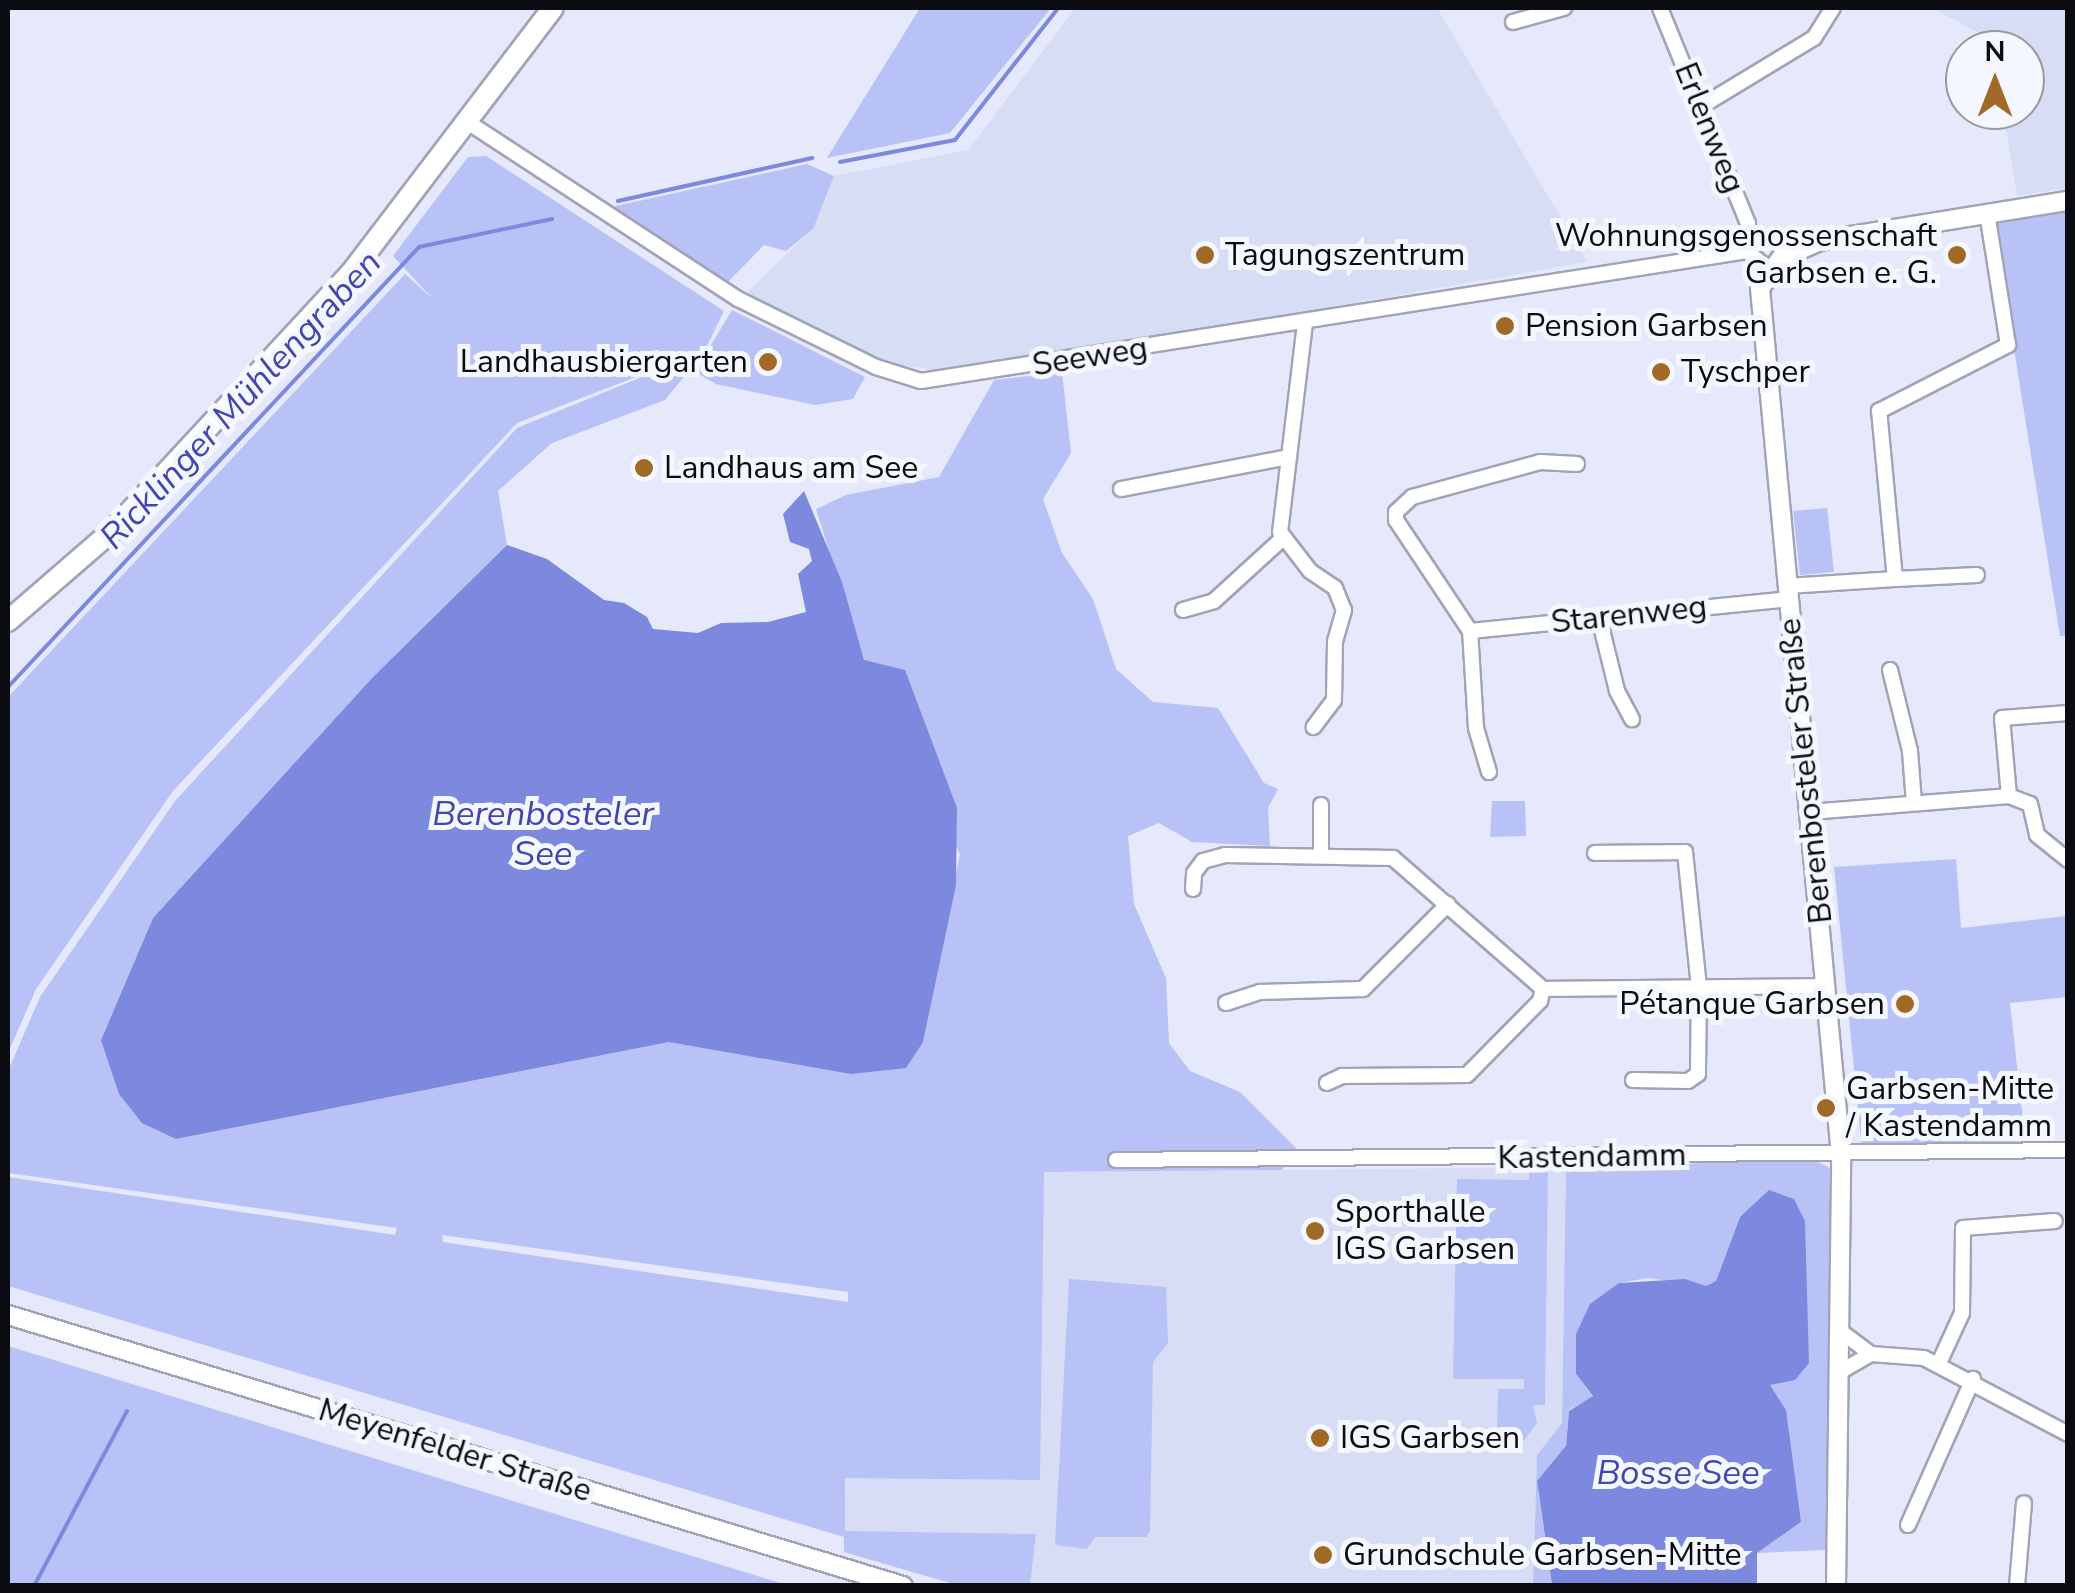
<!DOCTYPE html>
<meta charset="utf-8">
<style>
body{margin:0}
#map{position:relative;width:2075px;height:1593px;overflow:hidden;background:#e5e9fb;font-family:"Nunito Sans",sans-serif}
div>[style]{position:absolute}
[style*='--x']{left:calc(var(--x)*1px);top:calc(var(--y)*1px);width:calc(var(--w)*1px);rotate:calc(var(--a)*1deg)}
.built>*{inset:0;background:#d7ddf5}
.green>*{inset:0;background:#b8c2f7}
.water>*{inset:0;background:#7d89de}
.stream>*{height:4px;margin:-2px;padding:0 2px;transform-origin:2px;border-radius:2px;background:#7d89de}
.roads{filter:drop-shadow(2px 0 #a1a4b5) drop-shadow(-2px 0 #a1a4b5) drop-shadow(0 2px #a1a4b5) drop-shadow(0 -2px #a1a4b5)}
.minor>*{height:14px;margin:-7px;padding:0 7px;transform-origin:7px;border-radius:7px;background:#fff}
.tertiary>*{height:18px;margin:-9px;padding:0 9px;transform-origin:9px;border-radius:9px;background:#fff}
.secondary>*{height:20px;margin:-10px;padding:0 10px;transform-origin:10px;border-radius:10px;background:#fff}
.dots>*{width:28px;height:28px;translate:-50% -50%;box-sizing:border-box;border:5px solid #f5f7fe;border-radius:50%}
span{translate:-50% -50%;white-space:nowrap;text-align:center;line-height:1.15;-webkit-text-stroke:10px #f5f7fe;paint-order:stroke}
.street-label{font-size:32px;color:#0b0c11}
.poi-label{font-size:32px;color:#0b0c11}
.right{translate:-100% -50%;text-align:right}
.left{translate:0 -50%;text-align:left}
.water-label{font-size:35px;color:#4347ab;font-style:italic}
.frame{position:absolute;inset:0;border:10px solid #0b0c11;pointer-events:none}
.north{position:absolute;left:1945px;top:30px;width:100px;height:100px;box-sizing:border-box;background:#f5f7fe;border:2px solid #97999f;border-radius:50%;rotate:0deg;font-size:28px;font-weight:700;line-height:40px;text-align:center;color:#0b0c11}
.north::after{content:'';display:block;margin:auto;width:35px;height:45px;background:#a16926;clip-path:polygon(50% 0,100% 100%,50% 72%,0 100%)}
</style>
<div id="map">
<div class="built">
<div style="clip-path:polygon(1093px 8px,1437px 8px,1587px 262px,954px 373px,875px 361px,743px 296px,813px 229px,834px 176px,968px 150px,1075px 9px)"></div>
<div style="clip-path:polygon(1932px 8px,2067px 8px,2067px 188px,2017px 196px,2003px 110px,2025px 110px,2025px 50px,1994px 50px,1992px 40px)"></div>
<div style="clip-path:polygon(1566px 1167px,1562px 1423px,1537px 1455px,1533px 1585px,957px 1585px,844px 1552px,851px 1174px)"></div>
</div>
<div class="green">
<div style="clip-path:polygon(920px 8px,1093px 8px,1051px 8px,950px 133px,827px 158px)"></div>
<div style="clip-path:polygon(evenodd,486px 156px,724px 311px,704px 352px,665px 400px,552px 443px,498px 491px,507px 545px,373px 677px,153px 918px,101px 1040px,176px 1139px,669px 1042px,923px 1041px,960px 854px,864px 661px,816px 509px,846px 495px,939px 477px,994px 380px,1062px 372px,1071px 453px,1043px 499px,1062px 553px,1093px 599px,1116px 669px,1153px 702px,1218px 708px,1264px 783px,1278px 789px,1268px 808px,1270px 846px,1192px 842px,1159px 823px,1128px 836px,1134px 904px,1166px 978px,1169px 1043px,1190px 1071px,1240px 1092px,1296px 1148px,1282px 1170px,1044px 1172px,1040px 1480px,845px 1478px,845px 1531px,1036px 1534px,1030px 1585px,957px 1585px,844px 1552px,844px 1537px,8px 1286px,8px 1177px,395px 1235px,397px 1228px,8px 1173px,8px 1071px,40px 997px,175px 801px,517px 428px,642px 377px,664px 345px,641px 375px,517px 423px,173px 791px,36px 989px,8px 1053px,8px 697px,405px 274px,433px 299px,393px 256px,468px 157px,486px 156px,442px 1235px,848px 1292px,848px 1302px,443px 1242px,442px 1235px)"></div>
<div style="clip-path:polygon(807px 164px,834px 176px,813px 229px,786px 251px,764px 245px,724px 286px,602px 209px)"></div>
<div style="clip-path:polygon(2067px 212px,2067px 636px,2060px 636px,1994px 224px)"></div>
<div style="clip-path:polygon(732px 310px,865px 377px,853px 399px,815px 405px,716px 384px,695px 372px)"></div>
<div style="clip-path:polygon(1827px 508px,1834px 572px,1800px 575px,1793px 511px)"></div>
<div style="clip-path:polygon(1492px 801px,1525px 801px,1526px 836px,1490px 837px)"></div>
<div style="clip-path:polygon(1956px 859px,1961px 928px,2067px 916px,2067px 997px,2010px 1003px,2026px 1147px,1862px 1149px,1834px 867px)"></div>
<div style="clip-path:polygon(1814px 1160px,1832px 1169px,1825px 1550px,1757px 1553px,1801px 1522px,1769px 1385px,1809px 1362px,1804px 1331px,1740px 1217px,1716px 1281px,1706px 1286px,1648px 1278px,1619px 1283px,1576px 1334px,1576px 1374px,1593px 1397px,1569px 1410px,1566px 1447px,1538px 1491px,1552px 1585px,1533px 1586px,1537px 1455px,1562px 1423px,1566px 1167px)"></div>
<div style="clip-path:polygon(1529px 1166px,1548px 1166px,1545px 1405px,1533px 1405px,1537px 1423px,1522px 1443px,1497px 1440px,1498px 1389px,1524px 1389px,1524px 1379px,1453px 1379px,1457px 1179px,1529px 1180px)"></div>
<div style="clip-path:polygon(1069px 1279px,1166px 1287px,1168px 1343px,1153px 1362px,1150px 1531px,1146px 1537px,1095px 1537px,1087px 1549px,1055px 1545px)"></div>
<div style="clip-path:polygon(8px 1346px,787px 1585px,8px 1585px)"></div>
</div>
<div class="water">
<div style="clip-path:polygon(804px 491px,842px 582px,864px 660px,905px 670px,957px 808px,956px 885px,923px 1042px,906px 1068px,851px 1074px,669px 1042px,176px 1139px,142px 1123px,119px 1094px,101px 1040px,153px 918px,373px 677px,507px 545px,547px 559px,604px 600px,624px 603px,647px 617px,653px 629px,698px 633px,721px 623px,768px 622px,806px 612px,798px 574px,812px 561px,809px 549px,790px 542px,783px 514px)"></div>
<div style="clip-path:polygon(1769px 1190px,1794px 1199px,1805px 1221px,1809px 1363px,1795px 1380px,1770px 1385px,1786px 1410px,1801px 1522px,1757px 1553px,1757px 1585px,1552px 1585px,1537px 1481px,1566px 1446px,1569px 1411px,1593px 1396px,1576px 1374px,1576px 1334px,1590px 1304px,1619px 1283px,1685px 1279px,1706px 1286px,1716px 1281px,1740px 1217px)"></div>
</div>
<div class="stream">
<div style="--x:840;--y:162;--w:117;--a:-10.8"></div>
<div style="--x:955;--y:140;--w:167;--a:-52"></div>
<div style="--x:618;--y:201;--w:199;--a:-12.5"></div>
<div style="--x:8;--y:687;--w:602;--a:-46.95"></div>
<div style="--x:419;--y:247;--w:136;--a:-11.9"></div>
<div style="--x:34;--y:1586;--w:198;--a:-62"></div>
</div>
<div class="roads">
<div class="minor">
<div style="--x:1660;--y:8;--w:233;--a:67.8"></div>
<div style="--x:1748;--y:224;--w:27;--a:92"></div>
<div style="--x:1513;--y:22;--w:53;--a:-15.4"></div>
<div style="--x:1700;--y:107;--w:133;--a:-31.2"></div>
<div style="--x:1814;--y:38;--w:36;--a:-58"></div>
<div style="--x:469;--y:123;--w:321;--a:33.2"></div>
<div style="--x:738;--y:299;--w:154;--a:26.2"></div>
<div style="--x:876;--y:367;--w:47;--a:17.3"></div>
<div style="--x:921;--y:381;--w:836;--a:-8.94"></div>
<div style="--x:1747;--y:251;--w:30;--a:40"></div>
<div style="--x:1305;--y:323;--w:210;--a:96.8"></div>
<div style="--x:1280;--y:532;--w:49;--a:52.4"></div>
<div style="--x:1310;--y:571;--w:30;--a:34"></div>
<div style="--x:1335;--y:588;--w:24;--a:68"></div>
<div style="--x:1344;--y:610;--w:33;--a:106"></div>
<div style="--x:1335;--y:642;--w:58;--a:91"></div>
<div style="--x:1334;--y:700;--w:34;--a:127"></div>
<div style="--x:1121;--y:489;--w:171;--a:-10.8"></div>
<div style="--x:1895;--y:579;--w:82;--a:-2.8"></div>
<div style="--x:1787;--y:586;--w:108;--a:-3.7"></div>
<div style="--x:1895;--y:579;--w:169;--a:-95.4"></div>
<div style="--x:1879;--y:411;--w:145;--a:-27.1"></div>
<div style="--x:2008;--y:345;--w:134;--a:-99"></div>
<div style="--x:1183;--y:610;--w:32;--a:-16"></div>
<div style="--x:1214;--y:601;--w:93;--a:-42.4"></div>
<div style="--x:1599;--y:618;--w:75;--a:76.1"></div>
<div style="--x:1617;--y:691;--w:32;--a:62"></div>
<div style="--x:1470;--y:631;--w:320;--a:-5.7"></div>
<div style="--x:1890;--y:670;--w:83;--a:76.1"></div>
<div style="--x:1910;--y:751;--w:52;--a:85.6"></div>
<div style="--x:1489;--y:772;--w:46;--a:-106.5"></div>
<div style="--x:1476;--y:728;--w:97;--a:-93.5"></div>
<div style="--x:1470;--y:631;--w:133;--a:-123.7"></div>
<div style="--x:1396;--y:520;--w:8;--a:-90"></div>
<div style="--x:1396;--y:512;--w:22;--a:-43"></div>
<div style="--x:1412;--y:497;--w:133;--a:-15.3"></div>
<div style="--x:1540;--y:462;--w:37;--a:3"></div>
<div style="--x:2009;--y:796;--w:78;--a:-95.1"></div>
<div style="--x:2002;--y:718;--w:66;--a:-4.3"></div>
<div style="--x:1321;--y:805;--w:51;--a:90"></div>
<div style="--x:1810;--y:812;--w:200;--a:-4.6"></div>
<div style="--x:2009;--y:796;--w:22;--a:21"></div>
<div style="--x:2030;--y:804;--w:32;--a:77"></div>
<div style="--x:2037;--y:835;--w:40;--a:39"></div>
<div style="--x:1595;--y:853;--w:90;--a:-0.6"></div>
<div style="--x:1685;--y:852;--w:136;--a:84.1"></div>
<div style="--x:1699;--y:987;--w:87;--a:90.7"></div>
<div style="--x:1698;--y:1074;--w:12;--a:145"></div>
<div style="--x:1688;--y:1081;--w:55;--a:-179"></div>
<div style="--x:1193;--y:889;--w:16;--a:-86"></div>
<div style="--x:1194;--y:873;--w:15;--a:-53"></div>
<div style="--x:1203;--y:861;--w:23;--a:-15"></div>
<div style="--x:1225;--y:855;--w:168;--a:1"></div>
<div style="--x:1393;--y:858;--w:199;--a:41.1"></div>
<div style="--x:1543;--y:989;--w:284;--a:-0.6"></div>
<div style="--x:1226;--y:1003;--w:36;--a:-18"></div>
<div style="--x:1260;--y:992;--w:103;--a:-1.7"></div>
<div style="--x:1363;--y:989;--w:120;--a:-45"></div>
<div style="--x:1327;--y:1083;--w:17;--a:-25"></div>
<div style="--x:1342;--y:1076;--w:125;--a:-0.5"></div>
<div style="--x:1467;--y:1075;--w:104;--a:-45.4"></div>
<div style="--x:1540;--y:1001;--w:12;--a:-76"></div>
<div style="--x:1116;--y:1160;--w:952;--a:-0.6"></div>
<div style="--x:1839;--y:1330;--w:40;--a:37"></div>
<div style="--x:1939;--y:1363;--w:55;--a:-65.3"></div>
<div style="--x:1962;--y:1313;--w:85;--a:-89.3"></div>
<div style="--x:1963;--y:1228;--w:92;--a:-4.4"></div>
<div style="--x:1838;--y:1373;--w:38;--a:-30"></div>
<div style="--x:1871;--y:1354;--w:53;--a:4.3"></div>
<div style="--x:1924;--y:1358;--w:163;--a:27.8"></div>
<div style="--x:1908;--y:1525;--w:160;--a:-66"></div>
<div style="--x:2017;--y:1586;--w:83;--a:-85.2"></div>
</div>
<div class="tertiary">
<div style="--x:8;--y:1315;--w:935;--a:16.85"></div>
<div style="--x:1836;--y:1586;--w:431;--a:-89.3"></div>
<div style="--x:1841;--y:1155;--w:871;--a:-95.34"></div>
<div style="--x:1760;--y:288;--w:37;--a:-55"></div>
<div style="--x:1781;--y:258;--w:43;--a:-23.6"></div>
<div style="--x:1820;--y:241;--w:251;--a:-9.2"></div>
</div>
<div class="secondary">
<div style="--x:8;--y:621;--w:139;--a:-40.9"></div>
<div style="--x:113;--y:530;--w:350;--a:-47.2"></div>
<div style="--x:351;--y:273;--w:333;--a:-52.7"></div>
</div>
</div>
<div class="dots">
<div style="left:1205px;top:255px;background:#a16926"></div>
<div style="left:1957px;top:255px;background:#a16926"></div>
<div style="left:1505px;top:326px;background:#a16926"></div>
<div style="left:768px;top:362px;background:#a16926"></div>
<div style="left:1661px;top:372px;background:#a16926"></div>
<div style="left:644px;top:468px;background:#a16926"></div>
<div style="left:1905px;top:1004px;background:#a16926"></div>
<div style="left:1826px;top:1108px;background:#a16926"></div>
<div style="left:1315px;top:1231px;background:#a16926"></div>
<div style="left:1320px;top:1438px;background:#a16926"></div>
<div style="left:1323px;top:1555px;background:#a16926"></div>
</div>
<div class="street-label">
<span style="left:1709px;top:128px;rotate:68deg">Erlenweg</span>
<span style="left:1090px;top:357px;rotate:-9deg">Seeweg</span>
<span style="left:1629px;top:615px;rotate:-6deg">Starenweg</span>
<span style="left:1806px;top:771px;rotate:-96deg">Berenbosteler Straße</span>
<span style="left:1592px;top:1157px;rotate:-1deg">Kastendamm</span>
<span style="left:455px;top:1451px;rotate:17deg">Meyenfelder Straße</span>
</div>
<div class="poi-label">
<span class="right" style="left:1937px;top:255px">Wohnungsgenossenschaft<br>Garbsen e. G.</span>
<span class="left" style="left:1225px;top:255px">Tagungszentrum</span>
<span class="left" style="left:1525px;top:326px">Pension Garbsen</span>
<span class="right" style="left:748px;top:362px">Landhausbiergarten</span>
<span class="left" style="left:1681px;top:372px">Tyschper</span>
<span class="left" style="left:664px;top:468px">Landhaus am See</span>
<span class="right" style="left:1885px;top:1004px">Pétanque Garbsen</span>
<span class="left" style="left:1846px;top:1108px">Garbsen-Mitte<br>/ Kastendamm</span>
<span class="left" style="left:1335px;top:1231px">Sporthalle<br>IGS Garbsen</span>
<span class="left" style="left:1340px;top:1438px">IGS Garbsen</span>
<span class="left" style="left:1343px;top:1555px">Grundschule Garbsen-Mitte</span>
</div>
<div class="water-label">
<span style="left:241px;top:400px;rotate:-47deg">Ricklinger Mühlengraben</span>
<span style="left:543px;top:834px">Berenbosteler<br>See</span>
<span style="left:1678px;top:1473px">Bosse See</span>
</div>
<div class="frame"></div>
<div class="north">N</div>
</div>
